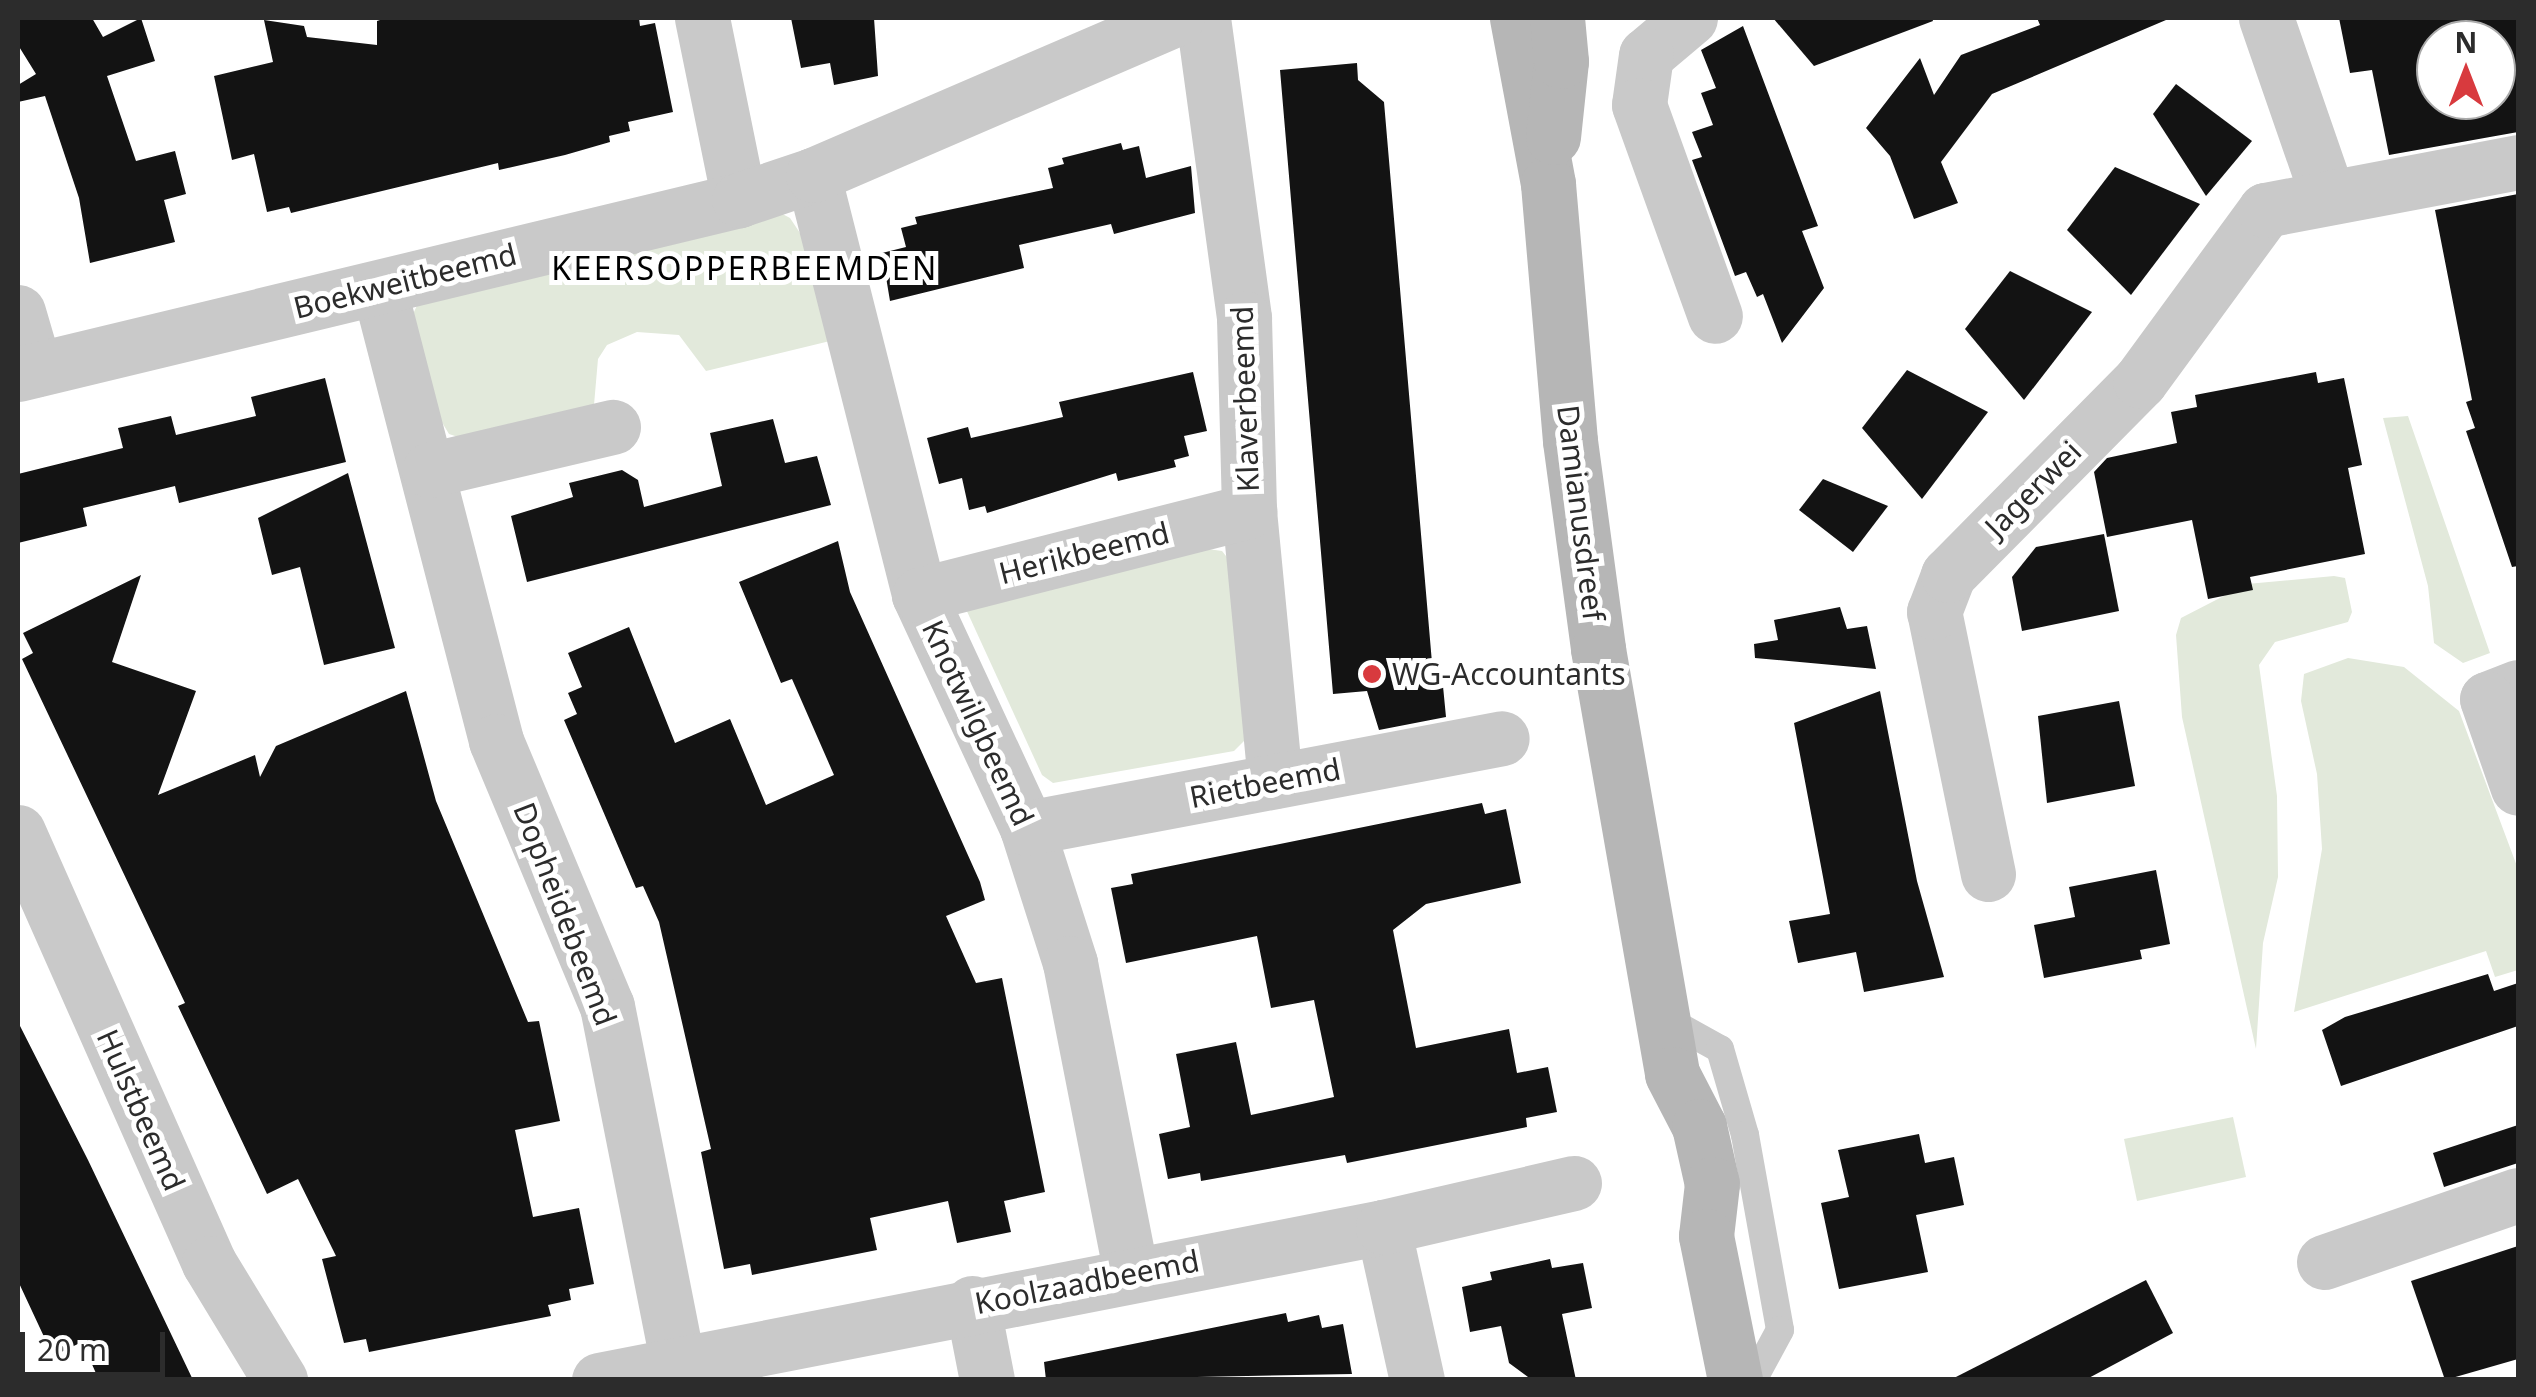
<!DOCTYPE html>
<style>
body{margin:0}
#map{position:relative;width:2536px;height:1397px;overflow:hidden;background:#fff;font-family:"Noto Sans",sans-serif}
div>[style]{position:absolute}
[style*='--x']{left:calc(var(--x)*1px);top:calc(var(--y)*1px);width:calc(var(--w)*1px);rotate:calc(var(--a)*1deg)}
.green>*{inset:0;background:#e2e9db}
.building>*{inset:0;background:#131313}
.lane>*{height:28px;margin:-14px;padding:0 14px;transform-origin:14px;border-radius:14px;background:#c9c9c9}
.street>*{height:55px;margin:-27.5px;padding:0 27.5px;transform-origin:27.5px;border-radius:27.5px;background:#c9c9c9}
.secondary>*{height:55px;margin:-27.5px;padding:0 27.5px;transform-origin:27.5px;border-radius:27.5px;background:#b6b6b6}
.dots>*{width:28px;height:28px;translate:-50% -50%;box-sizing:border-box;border:5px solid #fff;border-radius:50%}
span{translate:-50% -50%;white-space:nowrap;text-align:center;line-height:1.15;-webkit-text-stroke:10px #fff;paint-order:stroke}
.street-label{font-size:30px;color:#2c2c2c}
.poi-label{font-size:30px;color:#2c2c2c}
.left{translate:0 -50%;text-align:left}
.neighbourhood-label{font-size:32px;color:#000;letter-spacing:2.5px}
.frame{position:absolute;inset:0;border:20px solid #2c2c2c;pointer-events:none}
.north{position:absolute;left:2416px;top:20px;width:100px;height:100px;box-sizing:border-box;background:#fff;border:2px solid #ababab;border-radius:50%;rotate:0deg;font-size:28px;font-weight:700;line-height:40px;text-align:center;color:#2c2c2c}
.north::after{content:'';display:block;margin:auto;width:35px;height:45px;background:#d83a3e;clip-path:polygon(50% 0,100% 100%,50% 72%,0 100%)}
.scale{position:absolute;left:20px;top:1332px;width:145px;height:45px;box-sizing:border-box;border:5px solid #2c2c2c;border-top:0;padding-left:12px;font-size:30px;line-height:35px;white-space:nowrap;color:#2c2c2c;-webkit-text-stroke:8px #fff;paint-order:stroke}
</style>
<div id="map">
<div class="green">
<div style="clip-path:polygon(773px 209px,790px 218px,806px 242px,830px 341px,706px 371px,679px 335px,637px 332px,607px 345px,598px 359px,594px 405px,461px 438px,449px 434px,437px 414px,413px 314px,421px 297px)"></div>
<div style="clip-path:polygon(2408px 416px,2490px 653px,2463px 663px,2434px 643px,2428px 586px,2383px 418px)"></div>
<div style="clip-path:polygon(1194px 547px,1222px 551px,1234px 566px,1246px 739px,1234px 751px,1053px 783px,1042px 775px,965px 607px)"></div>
<div style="clip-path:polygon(2334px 576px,2345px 578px,2352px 612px,2348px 622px,2275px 642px,2259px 665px,2277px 796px,2278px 877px,2263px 943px,2256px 1049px,2182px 717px,2176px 635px,2181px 618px,2247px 584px)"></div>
<div style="clip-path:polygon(2348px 658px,2404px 667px,2459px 711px,2518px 869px,2518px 970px,2495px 977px,2486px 951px,2294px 1012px,2322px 849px,2317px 774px,2301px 701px,2304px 674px)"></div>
<div style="clip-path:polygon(2233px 1117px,2246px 1177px,2137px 1201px,2124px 1139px)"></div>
</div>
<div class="building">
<div style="clip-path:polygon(18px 18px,92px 18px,103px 37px,141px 18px,155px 61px,107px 76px,136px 161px,175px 151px,186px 194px,164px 200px,175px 242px,90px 263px,79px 198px,45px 96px,18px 102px,18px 85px,36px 74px,18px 45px)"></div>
<div style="clip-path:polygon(386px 18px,639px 18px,640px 26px,655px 23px,673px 112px,628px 122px,630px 131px,609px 136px,610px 142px,565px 155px,499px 170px,498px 163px,291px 213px,289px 207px,267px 212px,254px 154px,232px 160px,214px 76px,273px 62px,264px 20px,304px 26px,307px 37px,377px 45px,377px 21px)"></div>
<div style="clip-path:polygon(791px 18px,874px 18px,878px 76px,834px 85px,830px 63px,801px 68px)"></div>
<div style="clip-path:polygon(1773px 18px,1932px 18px,1933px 21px,1814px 66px)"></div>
<div style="clip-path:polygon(2037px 18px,2166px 20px,1992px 94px,1941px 162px,1958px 203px,1914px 219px,1890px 156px,1866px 128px,1920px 58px,1934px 95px,1961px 55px,2040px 25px)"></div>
<div style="clip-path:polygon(evenodd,2339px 18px,2518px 18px,2518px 132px,2389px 155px,2372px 70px,2350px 73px,2339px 18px,2436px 40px,2496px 40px,2496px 100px,2436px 100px,2436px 40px)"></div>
<div style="clip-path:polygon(1743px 26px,1818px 226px,1802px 231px,1824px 288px,1782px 343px,1763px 294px,1757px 297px,1746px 272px,1735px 276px,1692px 160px,1702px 157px,1692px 132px,1713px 125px,1701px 93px,1716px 88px,1701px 50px)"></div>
<div style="clip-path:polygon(1357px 63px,1358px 80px,1384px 102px,1434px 686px,1443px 686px,1446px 717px,1379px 730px,1367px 691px,1333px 694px,1280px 70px)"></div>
<div style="clip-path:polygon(2176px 84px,2252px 141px,2206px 196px,2153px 114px)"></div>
<div style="clip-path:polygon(1121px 143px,1123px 150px,1139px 146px,1146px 178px,1191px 166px,1195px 213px,1114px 234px,1111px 224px,1019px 245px,1024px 268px,890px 301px,882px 253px,906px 247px,901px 228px,917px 224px,915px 217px,1053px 188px,1048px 168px,1064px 164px,1062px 158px)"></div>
<div style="clip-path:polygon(2115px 167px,2200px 204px,2131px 295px,2067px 230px)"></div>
<div style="clip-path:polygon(2518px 194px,2518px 566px,2512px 567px,2466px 431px,2475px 428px,2466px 402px,2472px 400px,2435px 210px)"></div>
<div style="clip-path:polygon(2010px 271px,2092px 312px,2024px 400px,1965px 329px)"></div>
<div style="clip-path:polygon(1907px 370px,1988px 412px,1922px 499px,1862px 428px)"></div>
<div style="clip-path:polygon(1193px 372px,1207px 431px,1184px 436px,1189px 456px,1174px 460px,1176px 467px,1118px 481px,1116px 473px,987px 513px,985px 506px,969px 510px,962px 478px,939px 484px,927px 438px,968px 427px,971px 438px,1063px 417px,1059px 402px)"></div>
<div style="clip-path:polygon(2316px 372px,2318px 383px,2344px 378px,2362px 465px,2348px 468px,2365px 554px,2250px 577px,2253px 590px,2208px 599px,2192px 520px,2107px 537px,2094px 472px,2107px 458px,2177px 443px,2171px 412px,2197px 407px,2195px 395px)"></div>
<div style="clip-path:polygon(325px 378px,346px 462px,179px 503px,175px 486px,83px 508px,87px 526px,18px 543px,18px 474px,123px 448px,118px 428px,171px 416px,176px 435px,256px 416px,251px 397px)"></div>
<div style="clip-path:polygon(773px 419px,785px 463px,817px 456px,831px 505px,527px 582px,511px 516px,573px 497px,569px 483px,622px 470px,638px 480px,644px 507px,722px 486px,710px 433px)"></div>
<div style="clip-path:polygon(348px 473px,395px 648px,324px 665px,300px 567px,272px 575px,258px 518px)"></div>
<div style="clip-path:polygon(1823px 479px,1888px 506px,1853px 552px,1799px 510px)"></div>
<div style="clip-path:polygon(2104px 534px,2119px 611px,2022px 631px,2012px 577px,2036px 547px)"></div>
<div style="clip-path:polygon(838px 541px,850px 592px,980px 882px,985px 900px,946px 916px,976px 983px,1002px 978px,1045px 1192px,1004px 1201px,1011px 1232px,957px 1243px,948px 1201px,870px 1218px,877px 1250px,752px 1275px,750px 1264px,724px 1269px,701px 1152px,711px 1149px,659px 922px,643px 886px,636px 888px,564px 720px,577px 714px,568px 693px,582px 687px,568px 653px,629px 627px,675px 743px,730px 719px,766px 805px,834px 775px,792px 679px,781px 683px,739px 582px)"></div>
<div style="clip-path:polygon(141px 575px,112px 662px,196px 691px,158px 795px,255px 755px,260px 777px,276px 746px,406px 691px,436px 801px,528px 1022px,539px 1021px,560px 1121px,515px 1130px,533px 1217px,579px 1208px,594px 1284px,569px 1289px,571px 1300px,548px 1305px,551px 1316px,369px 1352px,366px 1339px,344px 1343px,322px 1259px,336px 1256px,298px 1179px,267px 1194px,178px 1006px,185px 1003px,22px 659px,33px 653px,23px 633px)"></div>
<div style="clip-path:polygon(1840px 607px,1847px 629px,1867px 626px,1876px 669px,1755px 658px,1754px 644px,1778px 640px,1774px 620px)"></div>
<div style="clip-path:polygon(1880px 691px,1917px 881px,1944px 977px,1864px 992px,1856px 952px,1798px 963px,1789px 921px,1830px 914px,1794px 723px)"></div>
<div style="clip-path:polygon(2119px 701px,2135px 786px,2047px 803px,2038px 716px)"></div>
<div style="clip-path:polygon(1482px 803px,1485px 814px,1506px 809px,1521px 883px,1426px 904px,1393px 930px,1416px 1048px,1509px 1029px,1517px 1073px,1548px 1067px,1557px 1112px,1526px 1118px,1527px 1127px,1347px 1163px,1345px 1155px,1201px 1181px,1200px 1173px,1168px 1179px,1159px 1134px,1190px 1127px,1176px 1054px,1236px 1042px,1251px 1115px,1334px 1097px,1314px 1000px,1271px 1008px,1257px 936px,1126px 963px,1111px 888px,1133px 884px,1131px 874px)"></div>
<div style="clip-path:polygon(2156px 870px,2170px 944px,2140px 950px,2142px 959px,2044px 978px,2034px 925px,2075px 917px,2069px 887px)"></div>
<div style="clip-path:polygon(2488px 974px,2494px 991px,2518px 983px,2518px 1026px,2341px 1086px,2322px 1030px,2345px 1017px)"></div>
<div style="clip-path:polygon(18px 1022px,88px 1160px,193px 1380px,99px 1380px,82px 1342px,53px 1356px,18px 1281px)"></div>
<div style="clip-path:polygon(2518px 1125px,2518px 1163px,2444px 1187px,2433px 1153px)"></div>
<div style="clip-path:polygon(1919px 1134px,1925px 1163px,1954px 1157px,1964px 1205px,1916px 1215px,1928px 1272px,1839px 1289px,1821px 1203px,1849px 1197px,1838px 1150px)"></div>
<div style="clip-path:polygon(2518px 1246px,2518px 1359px,2445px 1380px,2411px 1281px)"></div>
<div style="clip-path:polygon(1550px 1259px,1552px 1268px,1583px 1263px,1592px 1308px,1562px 1314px,1576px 1380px,1532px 1380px,1509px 1363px,1501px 1326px,1470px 1332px,1462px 1287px,1492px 1280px,1490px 1272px)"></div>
<div style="clip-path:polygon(2146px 1280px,2173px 1333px,2085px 1380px,1950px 1380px)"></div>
<div style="clip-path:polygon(1286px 1313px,1288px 1322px,1319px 1315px,1322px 1328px,1343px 1324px,1352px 1374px,1046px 1380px,1044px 1362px)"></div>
</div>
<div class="lane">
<div style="--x:1662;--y:1017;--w:66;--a:28.9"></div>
<div style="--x:1720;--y:1049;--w:90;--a:73.8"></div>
<div style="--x:1745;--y:1135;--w:198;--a:79.8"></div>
<div style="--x:1780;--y:1330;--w:57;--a:118.4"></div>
</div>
<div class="street">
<div style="--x:702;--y:18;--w:186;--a:78.5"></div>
<div style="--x:1203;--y:18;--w:303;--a:82.2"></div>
<div style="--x:1244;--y:318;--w:193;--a:88.5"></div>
<div style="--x:1249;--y:511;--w:271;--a:84.5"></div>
<div style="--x:1690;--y:18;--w:57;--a:139.9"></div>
<div style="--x:1646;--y:55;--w:50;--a:98"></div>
<div style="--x:1639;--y:105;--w:224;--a:70.2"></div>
<div style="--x:2266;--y:18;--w:189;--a:70.9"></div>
<div style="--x:813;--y:175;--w:433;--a:75.8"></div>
<div style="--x:919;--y:595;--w:257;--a:65.1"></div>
<div style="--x:1027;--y:828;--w:142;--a:72.3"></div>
<div style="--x:1070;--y:963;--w:317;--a:78.9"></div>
<div style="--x:379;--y:288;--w:468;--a:75.5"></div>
<div style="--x:496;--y:741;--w:287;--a:67.3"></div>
<div style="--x:607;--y:1006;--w:364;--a:78.8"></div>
<div style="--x:18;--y:312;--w:60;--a:73.7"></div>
<div style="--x:18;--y:374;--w:742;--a:-13.57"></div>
<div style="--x:739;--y:200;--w:78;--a:-18.7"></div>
<div style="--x:813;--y:175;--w:396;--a:-23.3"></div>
<div style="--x:429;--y:470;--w:189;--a:-13.2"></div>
<div style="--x:919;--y:595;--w:341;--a:-14.3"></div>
<div style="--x:2518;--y:687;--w:33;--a:159"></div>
<div style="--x:2487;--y:699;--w:94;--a:70.8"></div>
<div style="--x:1027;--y:828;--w:483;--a:-10.7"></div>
<div style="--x:18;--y:832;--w:471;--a:66.1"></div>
<div style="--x:209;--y:1263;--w:137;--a:58.7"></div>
<div style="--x:1988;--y:874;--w:268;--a:-101.6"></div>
<div style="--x:1934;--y:612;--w:40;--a:-69"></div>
<div style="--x:1948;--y:575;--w:273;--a:-45.3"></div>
<div style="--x:2140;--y:381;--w:212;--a:-53.8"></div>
<div style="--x:2265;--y:210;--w:258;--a:-10.7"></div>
<div style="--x:1383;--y:1227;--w:157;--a:77.5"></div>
<div style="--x:2324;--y:1262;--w:205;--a:-19.1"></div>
<div style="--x:972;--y:1303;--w:78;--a:79"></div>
<div style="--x:599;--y:1380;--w:799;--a:-11.04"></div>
<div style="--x:1383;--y:1227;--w:196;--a:-13"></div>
</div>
<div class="secondary">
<div style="--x:1517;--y:18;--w:169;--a:79.4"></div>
<div style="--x:1548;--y:184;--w:258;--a:85.1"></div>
<div style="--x:1570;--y:441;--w:210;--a:82.3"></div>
<div style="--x:1598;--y:649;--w:431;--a:80.1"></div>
<div style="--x:1672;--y:1074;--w:59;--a:62.6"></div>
<div style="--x:1699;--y:1126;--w:59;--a:77.4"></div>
<div style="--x:1712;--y:1184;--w:52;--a:96.6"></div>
<div style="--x:1706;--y:1236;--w:147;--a:78.6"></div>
<div style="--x:1553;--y:137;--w:76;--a:-84"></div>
<div style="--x:1561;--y:61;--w:43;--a:-95.3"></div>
</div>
<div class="dots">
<div style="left:1372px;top:674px;background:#d83a3e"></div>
</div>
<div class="street-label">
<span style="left:405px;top:281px;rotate:-14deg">Boekweitbeemd</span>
<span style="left:1245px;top:399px;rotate:-92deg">Klaverbeemd</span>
<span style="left:2033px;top:489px;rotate:-45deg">Jagerwei</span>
<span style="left:1581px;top:513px;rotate:83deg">Damianusdreef</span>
<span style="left:1084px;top:553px;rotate:-14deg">Herikbeemd</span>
<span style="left:978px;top:723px;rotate:65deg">Knotwilgbeemd</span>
<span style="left:1265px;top:783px;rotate:-11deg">Rietbeemd</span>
<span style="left:565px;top:914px;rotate:69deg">Dopheidebeemd</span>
<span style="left:141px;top:1110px;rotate:66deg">Hulstbeemd</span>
<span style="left:1087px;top:1282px;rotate:-11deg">Koolzaadbeemd</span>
</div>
<div class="poi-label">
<span class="left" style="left:1392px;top:674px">WG-Accountants</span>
</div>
<div class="neighbourhood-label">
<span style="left:745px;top:268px">KEERSOPPERBEEMDEN</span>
</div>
<div class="frame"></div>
<div class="north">N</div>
<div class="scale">20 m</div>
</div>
